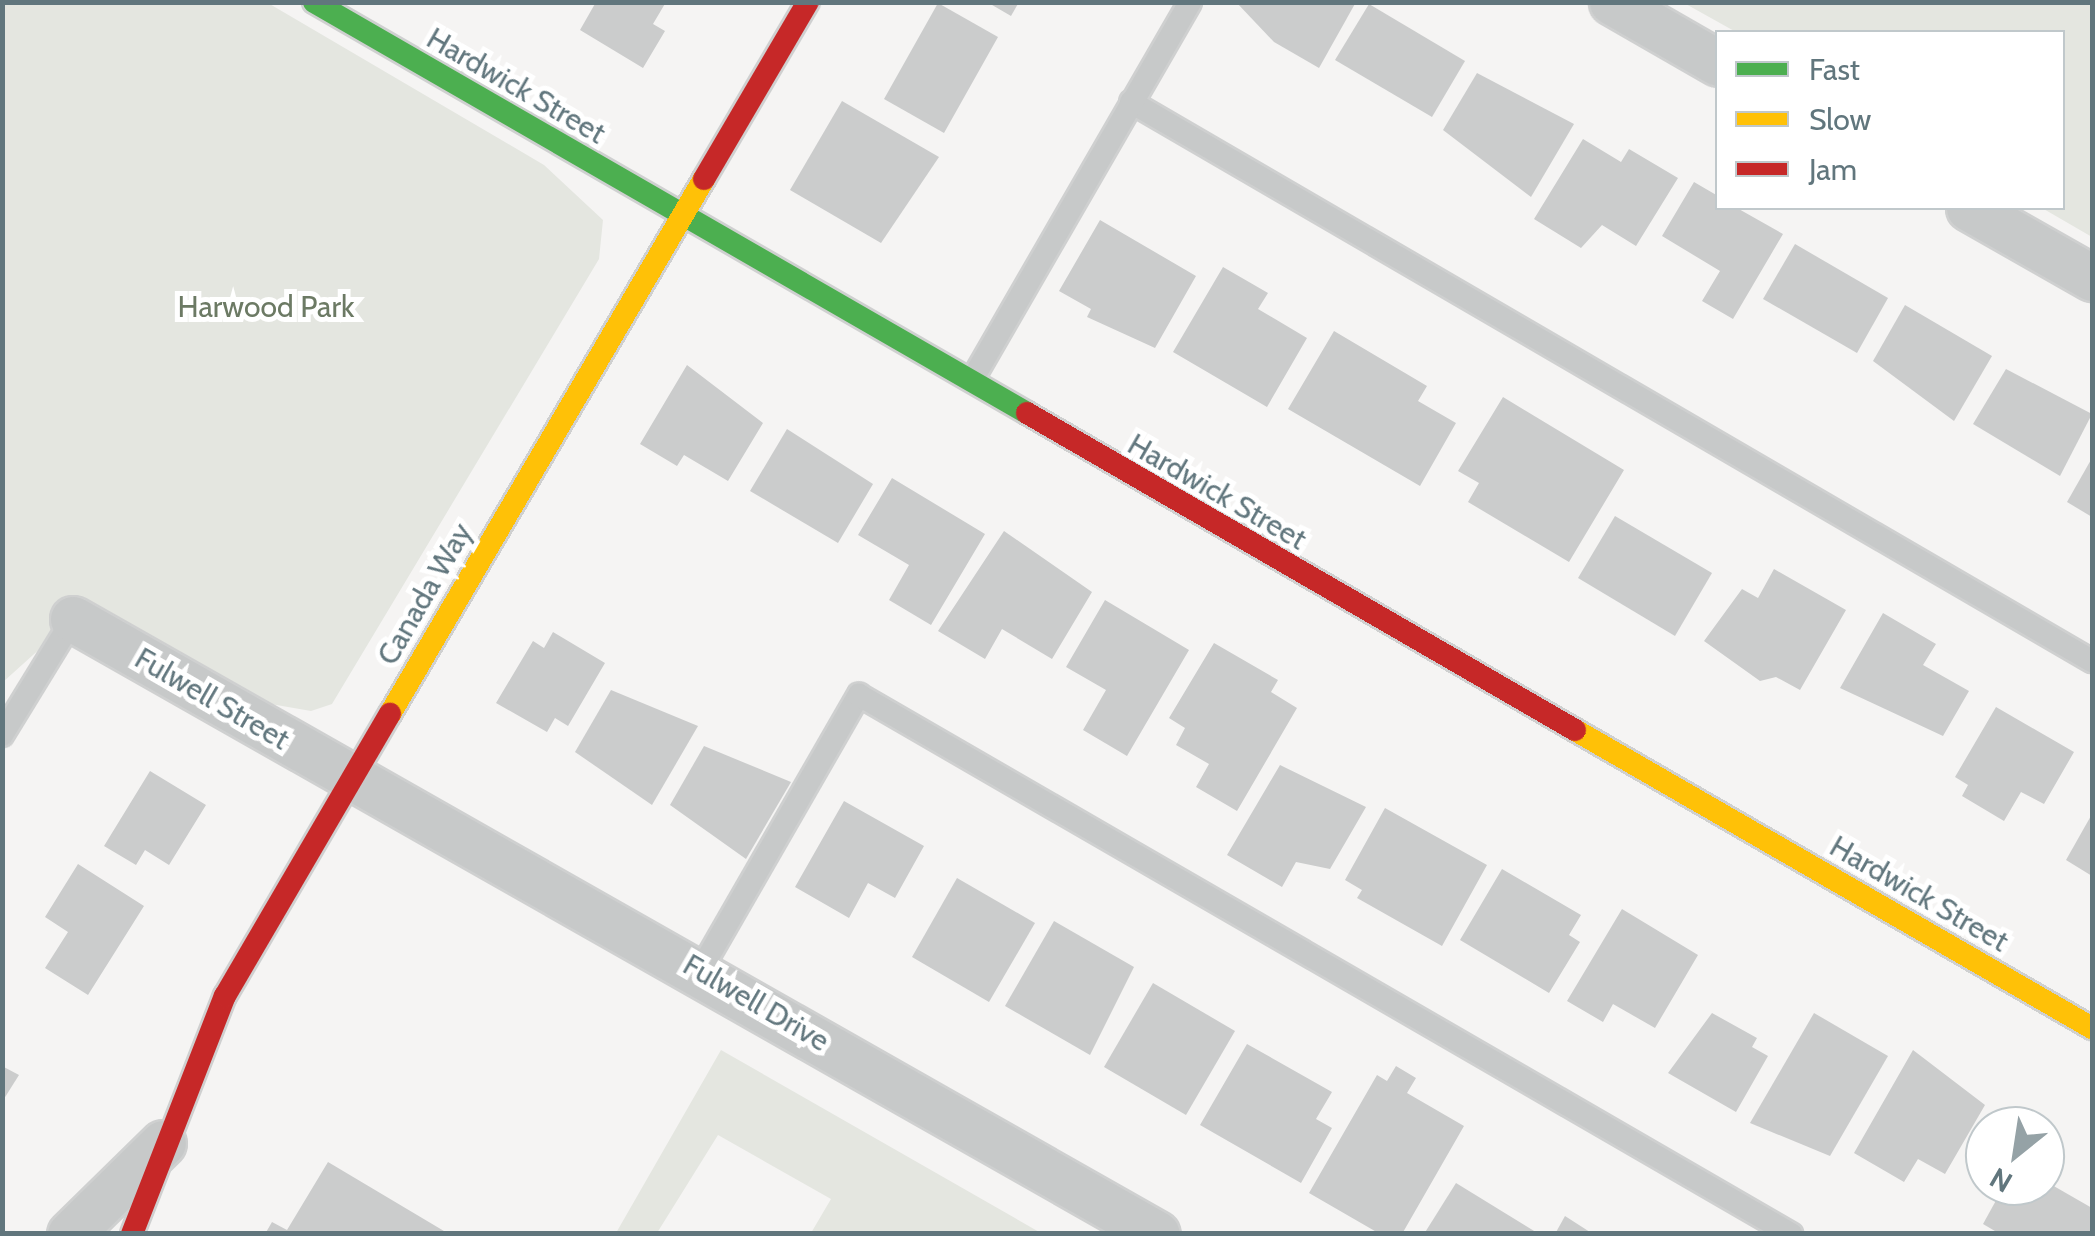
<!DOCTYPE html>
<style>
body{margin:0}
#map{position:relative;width:2095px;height:1236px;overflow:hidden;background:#f5f4f3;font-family:Cabin,sans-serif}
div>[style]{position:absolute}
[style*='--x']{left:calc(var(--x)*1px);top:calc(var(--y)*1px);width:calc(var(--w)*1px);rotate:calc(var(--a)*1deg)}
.green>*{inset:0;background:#e4e6e0}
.building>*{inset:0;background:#cbcccc}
.roads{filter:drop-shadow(2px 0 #cfd0d0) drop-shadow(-2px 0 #cfd0d0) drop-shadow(0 2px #cfd0d0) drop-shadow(0 -2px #cfd0d0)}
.lane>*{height:22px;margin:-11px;padding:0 11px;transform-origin:11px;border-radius:11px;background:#c7c9c9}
.street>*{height:45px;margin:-22.5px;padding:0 22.5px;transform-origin:22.5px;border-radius:22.5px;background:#c7c9c9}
.fast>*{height:22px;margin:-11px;padding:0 11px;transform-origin:11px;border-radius:11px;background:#4caf50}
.slow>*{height:22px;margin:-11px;padding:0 11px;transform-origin:11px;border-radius:11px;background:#ffc107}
.jam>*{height:22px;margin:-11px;padding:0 11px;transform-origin:11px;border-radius:11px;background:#c62828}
span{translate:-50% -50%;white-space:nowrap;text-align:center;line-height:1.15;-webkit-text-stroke:10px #fff;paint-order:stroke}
.street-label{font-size:30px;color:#61767d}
.park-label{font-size:30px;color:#6c7a64}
.frame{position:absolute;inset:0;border:5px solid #61767d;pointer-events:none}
.legend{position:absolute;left:1715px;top:30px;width:350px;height:180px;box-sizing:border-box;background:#fff;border:2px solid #c0c8cb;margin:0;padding:12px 18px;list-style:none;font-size:30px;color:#61767d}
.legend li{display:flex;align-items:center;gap:20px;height:50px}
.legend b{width:50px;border:2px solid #c0c8cb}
.north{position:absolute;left:1965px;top:1106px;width:100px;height:100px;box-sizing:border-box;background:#fff;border:2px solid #c0c8cb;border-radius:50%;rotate:210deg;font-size:28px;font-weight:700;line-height:40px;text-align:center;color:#61767d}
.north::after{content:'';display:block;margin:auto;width:35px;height:45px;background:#95a2a6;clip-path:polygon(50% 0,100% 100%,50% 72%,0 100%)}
</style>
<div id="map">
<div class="green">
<div style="clip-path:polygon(3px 3px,268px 3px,544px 165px,603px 220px,599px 259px,332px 704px,311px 711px,265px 703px,73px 619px,3px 682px)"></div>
<div style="clip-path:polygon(1684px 3px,2092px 3px,2092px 237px,2042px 208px,2062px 208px,2062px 32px,1736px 32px)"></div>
<div style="clip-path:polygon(721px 1050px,1041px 1233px,811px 1233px,831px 1199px,718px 1135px,657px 1233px,616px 1233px)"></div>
</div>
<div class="building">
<div style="clip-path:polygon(596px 2px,666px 2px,653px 24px,665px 31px,643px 68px,580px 30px)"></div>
<div style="clip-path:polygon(987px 2px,1019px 2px,1011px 16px)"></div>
<div style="clip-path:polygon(1236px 2px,1356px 2px,1319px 68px,1274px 42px)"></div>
<div style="clip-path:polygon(938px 3px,998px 37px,944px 133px,884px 99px)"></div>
<div style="clip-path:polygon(1369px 4px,1465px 61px,1432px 117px,1335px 60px)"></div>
<div style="clip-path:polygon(1477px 73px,1574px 124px,1531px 197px,1443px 130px)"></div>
<div style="clip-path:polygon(842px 101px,939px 157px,881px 243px,790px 190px)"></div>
<div style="clip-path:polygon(1583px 139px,1621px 162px,1629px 149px,1678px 178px,1636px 246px,1602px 225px,1581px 248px,1534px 219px)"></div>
<div style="clip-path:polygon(1694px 182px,1718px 196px,1718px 208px,1737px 208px,1783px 234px,1733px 319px,1702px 301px,1720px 271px,1662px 236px)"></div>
<div style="clip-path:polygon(1100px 220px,1196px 276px,1155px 348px,1087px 317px,1091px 309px,1059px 291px)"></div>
<div style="clip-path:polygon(1795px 244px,1888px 298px,1857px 353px,1763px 299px)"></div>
<div style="clip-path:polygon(1223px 267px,1268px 293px,1258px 309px,1307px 338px,1267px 407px,1173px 352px)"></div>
<div style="clip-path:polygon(1905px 305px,1992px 356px,1954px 421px,1873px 361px)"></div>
<div style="clip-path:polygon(1334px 331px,1427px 386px,1418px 401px,1456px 423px,1420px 486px,1288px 409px)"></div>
<div style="clip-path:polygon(687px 365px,763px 423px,728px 481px,684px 455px,677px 466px,640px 444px)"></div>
<div style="clip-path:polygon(2006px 369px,2092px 414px,2060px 476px,1973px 424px)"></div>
<div style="clip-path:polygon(1503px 397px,1624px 470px,1569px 562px,1468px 502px,1479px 483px,1458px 471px)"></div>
<div style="clip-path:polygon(787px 429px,873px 484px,838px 543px,750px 491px)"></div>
<div style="clip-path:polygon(2092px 458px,2092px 517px,2067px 502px)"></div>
<div style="clip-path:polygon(892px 478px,985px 534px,931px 625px,889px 600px,909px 565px,858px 535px)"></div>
<div style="clip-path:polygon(1615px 516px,1712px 573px,1675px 636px,1578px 578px)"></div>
<div style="clip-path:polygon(1004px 531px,1092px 592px,1052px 659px,1002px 629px,985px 659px,938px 631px)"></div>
<div style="clip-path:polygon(1774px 569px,1846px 610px,1800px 690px,1776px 677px,1760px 681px,1704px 641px,1742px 589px,1758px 598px)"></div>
<div style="clip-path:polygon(1105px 600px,1189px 650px,1127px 756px,1083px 730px,1106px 690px,1066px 667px)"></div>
<div style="clip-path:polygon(1883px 613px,1936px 644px,1923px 665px,1969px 691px,1943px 736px,1840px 688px)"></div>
<div style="clip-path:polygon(553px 632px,605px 663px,568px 726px,555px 718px,547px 732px,496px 703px,533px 641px,544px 648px)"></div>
<div style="clip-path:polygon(1214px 643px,1278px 680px,1271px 692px,1297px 708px,1237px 811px,1196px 787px,1209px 764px,1176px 745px,1185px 728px,1169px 718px)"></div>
<div style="clip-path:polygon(611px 690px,698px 726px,652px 805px,575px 752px)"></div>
<div style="clip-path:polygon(1996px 707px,2074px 752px,2044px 804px,2021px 792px,2004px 821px,1962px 796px,1968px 785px,1955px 777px)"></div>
<div style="clip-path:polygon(704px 746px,791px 782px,746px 859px,670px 805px)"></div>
<div style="clip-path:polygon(1280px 765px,1366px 807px,1330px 869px,1296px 862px,1282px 887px,1227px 855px)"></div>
<div style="clip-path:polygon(150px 771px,206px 805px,169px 865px,145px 850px,136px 865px,104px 846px)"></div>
<div style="clip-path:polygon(844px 801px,924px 846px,895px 898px,868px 883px,849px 918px,795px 887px)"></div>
<div style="clip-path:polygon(1385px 808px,1487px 865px,1442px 946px,1357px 898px,1362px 890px,1345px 880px)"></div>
<div style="clip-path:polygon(2092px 814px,2092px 876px,2066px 860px)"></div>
<div style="clip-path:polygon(78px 864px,144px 906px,88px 995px,45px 968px,68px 932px,45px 917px)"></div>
<div style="clip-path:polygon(1502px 869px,1581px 915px,1569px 935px,1580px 942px,1549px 993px,1460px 940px)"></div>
<div style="clip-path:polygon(957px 878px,1035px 923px,989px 1002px,912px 957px)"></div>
<div style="clip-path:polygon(1622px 909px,1698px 955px,1655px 1028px,1613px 1004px,1603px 1022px,1567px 1001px)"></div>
<div style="clip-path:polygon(1054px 921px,1134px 967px,1090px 1055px,1005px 1006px)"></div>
<div style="clip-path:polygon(1153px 983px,1235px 1031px,1186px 1115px,1104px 1067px)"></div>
<div style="clip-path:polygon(1712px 1013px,1757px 1038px,1752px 1047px,1768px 1056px,1736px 1112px,1668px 1073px)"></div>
<div style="clip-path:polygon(1814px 1013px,1888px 1056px,1830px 1156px,1750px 1123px)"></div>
<div style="clip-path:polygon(1247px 1044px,1332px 1092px,1316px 1119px,1332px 1128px,1301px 1183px,1200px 1125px)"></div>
<div style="clip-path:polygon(1913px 1050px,1985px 1105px,1945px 1174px,1918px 1159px,1904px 1182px,1854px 1153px)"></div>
<div style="clip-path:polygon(2px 1066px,19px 1075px,2px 1102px)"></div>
<div style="clip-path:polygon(1396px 1066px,1416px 1078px,1407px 1093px,1464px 1126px,1402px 1234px,1380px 1234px,1309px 1193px,1377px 1075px,1387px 1081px)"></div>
<div style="clip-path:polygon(328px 1162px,449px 1234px,265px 1234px,272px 1222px,287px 1230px)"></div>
<div style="clip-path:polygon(2045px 1181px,2092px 1208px,2092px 1234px,2000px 1234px,1983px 1224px,2004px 1186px)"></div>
<div style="clip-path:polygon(1456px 1183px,1539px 1234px,1424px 1234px)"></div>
<div style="clip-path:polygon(1565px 1216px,1593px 1234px,1555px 1234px)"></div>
</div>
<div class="roads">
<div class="lane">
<div style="--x:1131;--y:102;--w:1112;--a:30.19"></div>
<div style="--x:972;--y:380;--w:436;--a:-60"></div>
<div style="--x:2;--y:735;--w:136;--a:-58.5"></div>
<div style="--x:700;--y:971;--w:319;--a:-60.1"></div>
<div style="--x:859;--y:695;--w:1077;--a:30.04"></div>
</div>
<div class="street">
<div style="--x:1612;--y:2;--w:122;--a:29.9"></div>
<div style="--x:1969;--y:208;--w:142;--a:29.6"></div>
<div style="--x:73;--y:619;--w:1246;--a:29.57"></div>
<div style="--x:70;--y:1234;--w:130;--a:-44.4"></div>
</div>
<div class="fast">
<div style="--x:314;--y:2;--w:823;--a:29.96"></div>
</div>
<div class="slow">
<div style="--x:390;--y:714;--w:620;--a:-59.59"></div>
<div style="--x:1575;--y:730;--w:597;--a:29.96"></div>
</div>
<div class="jam">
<div style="--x:704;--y:179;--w:205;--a:-59.6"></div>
<div style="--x:1027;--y:413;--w:633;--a:30.05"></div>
<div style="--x:132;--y:1234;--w:256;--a:-68.7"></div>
<div style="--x:225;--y:996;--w:327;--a:-59.7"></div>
</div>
</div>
<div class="street-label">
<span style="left:516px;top:86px;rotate:30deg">Hardwick Street</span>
<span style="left:1217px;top:492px;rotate:30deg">Hardwick Street</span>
<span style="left:425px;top:594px;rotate:-60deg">Canada Way</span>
<span style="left:212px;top:699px;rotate:30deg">Fulwell Street</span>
<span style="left:1919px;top:894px;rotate:30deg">Hardwick Street</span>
<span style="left:756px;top:1003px;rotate:30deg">Fulwell Drive</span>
</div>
<div class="park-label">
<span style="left:266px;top:307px">Harwood Park</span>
</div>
<div class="frame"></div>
<ul class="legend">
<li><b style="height:12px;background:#4caf50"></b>Fast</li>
<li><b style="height:12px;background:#ffc107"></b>Slow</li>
<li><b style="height:12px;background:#c62828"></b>Jam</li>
</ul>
<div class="north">N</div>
</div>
